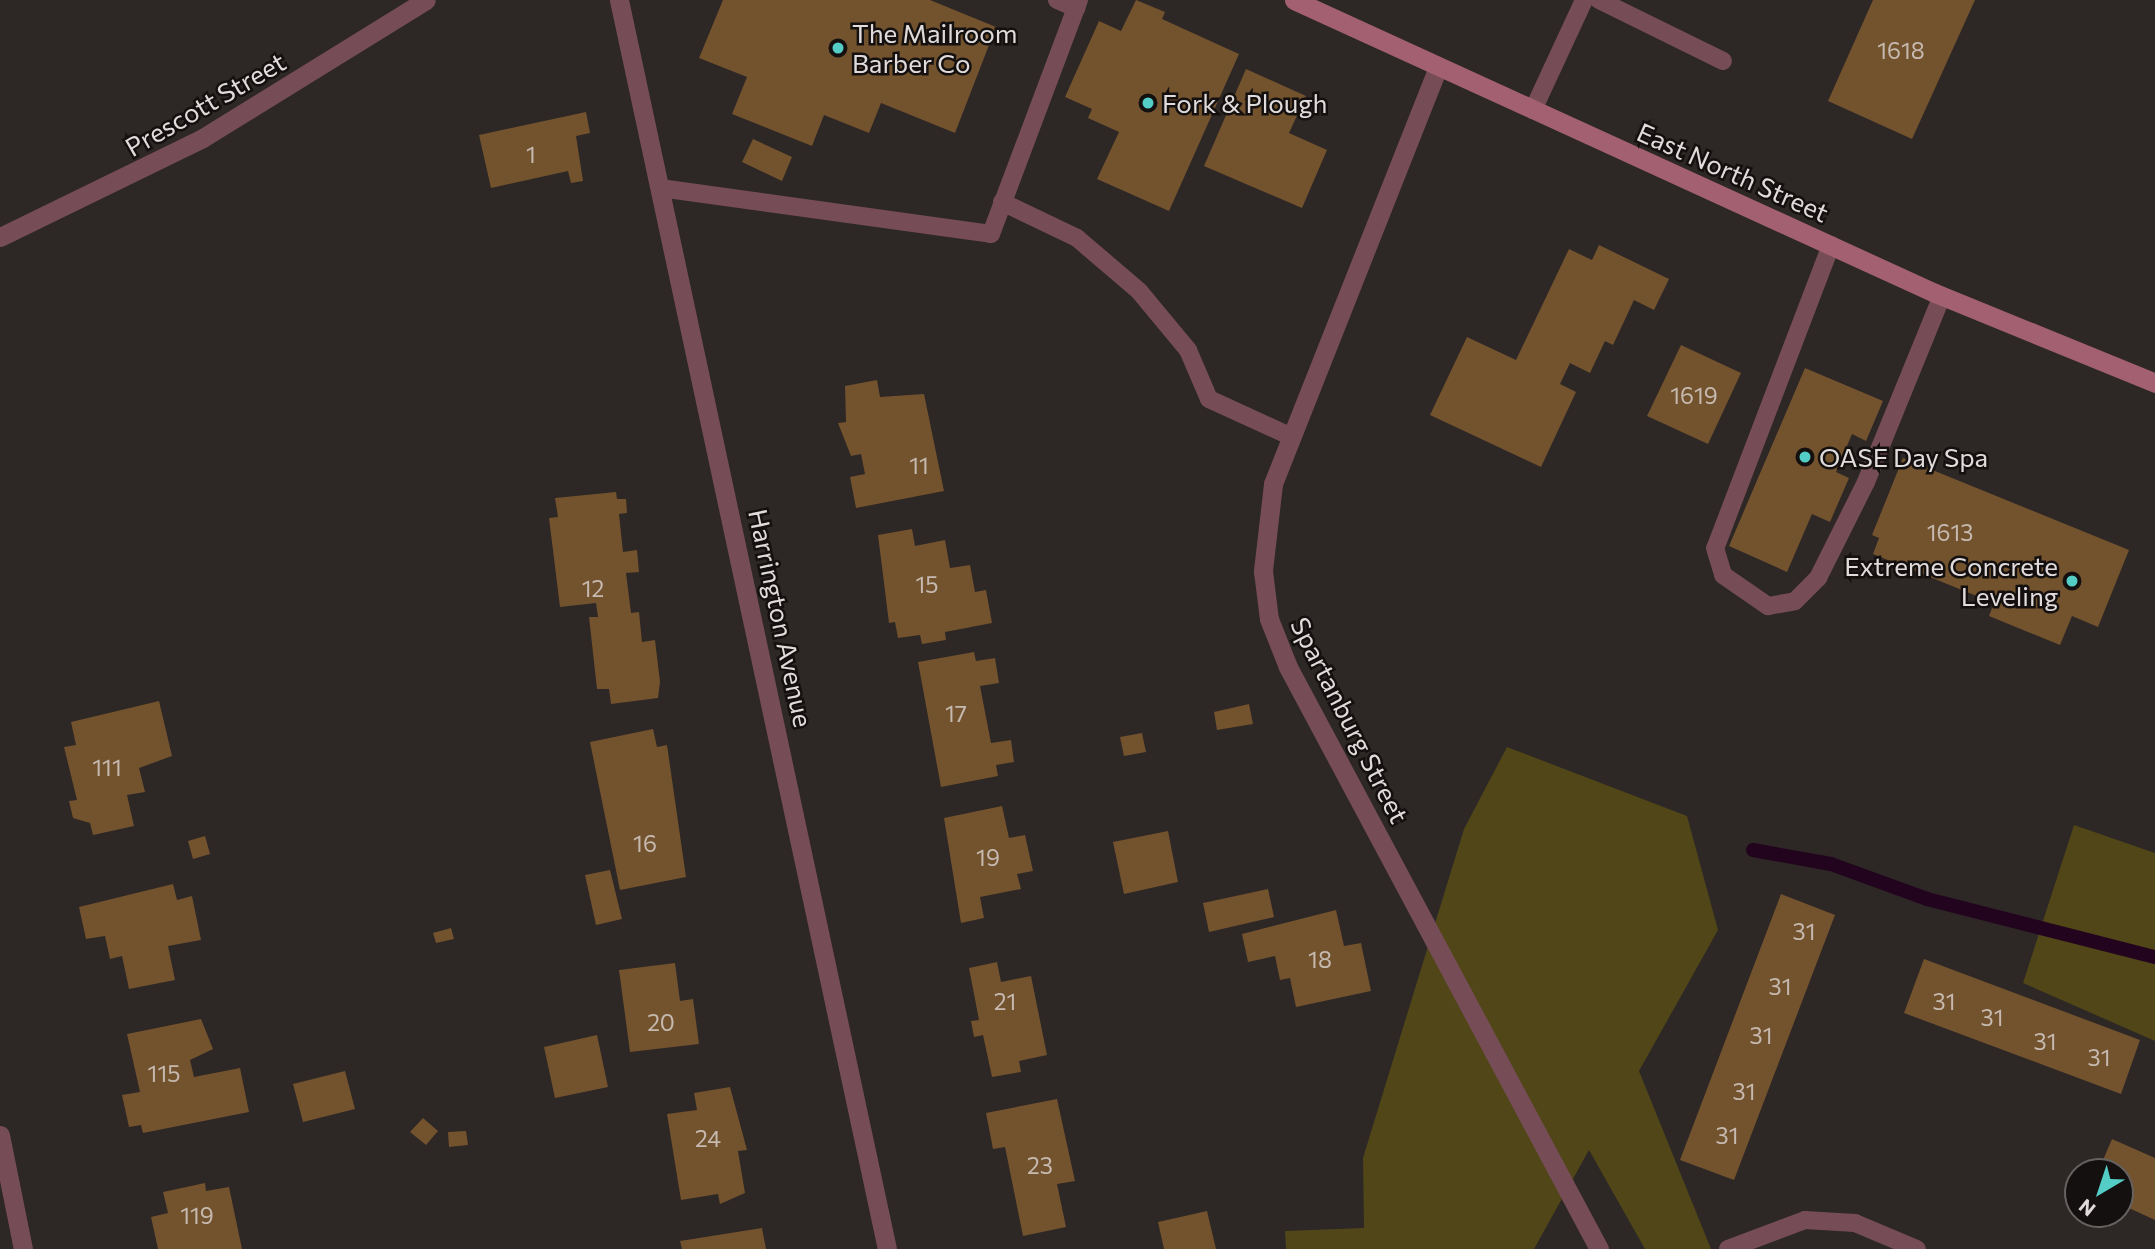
<!DOCTYPE html>
<style>
body{margin:0}
#map{position:relative;width:2155px;height:1249px;overflow:hidden;background:#2d2725;font-family:Commissioner,sans-serif}
div>[style]{position:absolute}
[style*='--x']{left:calc(var(--x)*1px);top:calc(var(--y)*1px);width:calc(var(--w)*1px);rotate:calc(var(--a)*1deg)}
.green>*{inset:0;background:#504618}
.stream>*{height:14px;margin:-7px;padding:0 7px;transform-origin:7px;border-radius:7px;background:#22041e}
.building>*{inset:0;background:#73522e}
.service>*{height:18px;margin:-9px;padding:0 9px;transform-origin:9px;border-radius:9px;background:#764d56}
.minor>*{height:19px;margin:-9.5px;padding:0 9.5px;transform-origin:9.5px;border-radius:9.5px;background:#764d56}
.secondary>*{height:19px;margin:-9.5px;padding:0 9.5px;transform-origin:9.5px;border-radius:9.5px;background:#a26070}
.dots>*{width:19px;height:19px;translate:-50% -50%;box-sizing:border-box;border:4px solid #13100f;border-radius:50%}
span{translate:-50% -50%;white-space:nowrap;text-align:center;line-height:1.15;-webkit-text-stroke:5px #13100f;paint-order:stroke}
.number-label{font-size:23px;color:#c6bab0}
.number-label span{-webkit-text-stroke-width:0}
.poi-label{font-size:26px;color:#e1dcdb}
.left{translate:0 -50%;text-align:left}
.right{translate:-100% -50%;text-align:right}
.street-label{font-size:26px;color:#e1dcdb}
.north{position:absolute;left:2064px;top:1158px;width:70px;height:70px;box-sizing:border-box;background:#13100f;border:2px solid #656261;border-radius:50%;rotate:219deg;font-size:19px;font-weight:700;line-height:28px;text-align:center;color:#e1dcdb}
.north::after{content:'';display:block;margin:auto;width:24px;height:32px;background:#54cdc7;clip-path:polygon(50% 0,100% 100%,50% 72%,0 100%)}
</style>
<div id="map">
<div class="green">
<div style="clip-path:polygon(1507px 747px,1687px 816px,1718px 930px,1639px 1071px,1711px 1249px,1645px 1249px,1589px 1150px,1534px 1249px,1286px 1249px,1285px 1231px,1364px 1228px,1363px 1158px,1464px 829px)"></div>
<div style="clip-path:polygon(2074px 825px,2155px 853px,2155px 1041px,2023px 983px)"></div>
</div>
<div class="stream">
<div style="--x:1753;--y:850;--w:79;--a:10.2"></div>
<div style="--x:1831;--y:864;--w:102;--a:20"></div>
<div style="--x:1927;--y:899;--w:235;--a:14.3"></div>
</div>
<div class="building">
<div style="clip-path:polygon(723px 0,930px 0,996px 27px,955px 133px,881px 103px,869px 133px,824px 115px,812px 146px,732px 114px,747px 77px,699px 58px)"></div>
<div style="clip-path:polygon(1136px 0,1165px 12px,1162px 19px,1239px 54px,1169px 211px,1097px 179px,1119px 132px,1088px 118px,1092px 109px,1065px 97px,1099px 21px,1121px 31px)"></div>
<div style="clip-path:polygon(1873px 0,1975px 0,1912px 139px,1828px 101px)"></div>
<div style="clip-path:polygon(1246px 69px,1306px 96px,1289px 133px,1327px 150px,1302px 208px,1204px 166px)"></div>
<div style="clip-path:polygon(586px 112px,590px 133px,576px 136px,583px 181px,571px 183px,568px 171px,491px 188px,479px 135px)"></div>
<div style="clip-path:polygon(753px 139px,792px 157px,782px 181px,742px 162px)"></div>
<div style="clip-path:polygon(1599px 245px,1669px 279px,1654px 310px,1634px 300px,1613px 345px,1605px 341px,1590px 373px,1570px 363px,1560px 384px,1576px 392px,1541px 467px,1430px 415px,1467px 337px,1516px 360px,1569px 249px,1592px 260px)"></div>
<div style="clip-path:polygon(1681px 345px,1741px 373px,1708px 444px,1647px 416px)"></div>
<div style="clip-path:polygon(1805px 368px,1883px 401px,1866px 441px,1852px 434px,1836px 472px,1849px 478px,1830px 522px,1812px 514px,1787px 572px,1729px 546px)"></div>
<div style="clip-path:polygon(877px 380px,880px 397px,924px 394px,944px 491px,856px 508px,850px 477px,865px 474px,861px 454px,851px 456px,838px 423px,846px 422px,845px 386px)"></div>
<div style="clip-path:polygon(1903px 458px,2129px 550px,2098px 627px,2072px 616px,2060px 645px,1989px 616px,1994px 603px,1873px 554px,1879px 538px,1872px 535px)"></div>
<div style="clip-path:polygon(616px 492px,617px 499px,626px 499px,627px 513px,619px 514px,623px 552px,637px 550px,639px 572px,626px 573px,631px 613px,639px 612px,642px 642px,655px 640px,660px 682px,658px 698px,611px 704px,609px 689px,597px 689px,589px 617px,598px 617px,596px 603px,560px 607px,549px 518px,558px 517px,555px 498px)"></div>
<div style="clip-path:polygon(912px 529px,915px 546px,945px 540px,950px 568px,970px 565px,975px 592px,986px 590px,992px 623px,945px 632px,946px 640px,922px 644px,920px 635px,898px 638px,895px 622px,889px 623px,878px 535px)"></div>
<div style="clip-path:polygon(974px 652px,976px 661px,995px 658px,999px 683px,980px 686px,991px 743px,1011px 740px,1014px 762px,996px 765px,998px 776px,941px 787px,918px 662px)"></div>
<div style="clip-path:polygon(159px 701px,172px 756px,139px 768px,145px 792px,127px 795px,134px 826px,93px 835px,90px 823px,73px 818px,69px 801px,77px 800px,64px 747px,76px 745px,71px 722px)"></div>
<div style="clip-path:polygon(1249px 704px,1253px 724px,1217px 730px,1214px 712px)"></div>
<div style="clip-path:polygon(653px 729px,657px 747px,667px 745px,686px 877px,620px 890px,590px 742px)"></div>
<div style="clip-path:polygon(1142px 733px,1146px 752px,1124px 756px,1120px 737px)"></div>
<div style="clip-path:polygon(1002px 806px,1009px 838px,1025px 835px,1033px 871px,1017px 874px,1021px 889px,980px 897px,984px 918px,961px 923px,944px 818px)"></div>
<div style="clip-path:polygon(1168px 831px,1178px 882px,1124px 894px,1113px 842px)"></div>
<div style="clip-path:polygon(205px 836px,210px 854px,193px 859px,188px 841px)"></div>
<div style="clip-path:polygon(610px 870px,622px 919px,596px 925px,585px 875px)"></div>
<div style="clip-path:polygon(173px 884px,177px 900px,192px 896px,201px 940px,168px 946px,175px 980px,129px 989px,122px 956px,110px 959px,105px 936px,86px 939px,79px 907px)"></div>
<div style="clip-path:polygon(1268px 889px,1274px 917px,1209px 932px,1203px 903px)"></div>
<div style="clip-path:polygon(1781px 894px,1835px 915px,1734px 1180px,1680px 1160px)"></div>
<div style="clip-path:polygon(1336px 910px,1344px 946px,1361px 943px,1371px 991px,1296px 1007px,1290px 978px,1280px 980px,1275px 956px,1248px 962px,1242px 934px)"></div>
<div style="clip-path:polygon(451px 928px,454px 939px,436px 943px,433px 933px)"></div>
<div style="clip-path:polygon(1924px 959px,2140px 1040px,2121px 1094px,1904px 1013px)"></div>
<div style="clip-path:polygon(997px 962px,1001px 982px,1031px 976px,1047px 1055px,1019px 1061px,1021px 1072px,992px 1077px,983px 1035px,974px 1037px,971px 1021px,979px 1020px,969px 968px)"></div>
<div style="clip-path:polygon(675px 963px,680px 1001px,693px 999px,699px 1044px,630px 1052px,619px 970px)"></div>
<div style="clip-path:polygon(201px 1019px,213px 1049px,190px 1060px,194px 1077px,240px 1068px,249px 1112px,143px 1133px,141px 1125px,129px 1127px,122px 1095px,140px 1092px,127px 1034px)"></div>
<div style="clip-path:polygon(597px 1035px,608px 1087px,555px 1098px,544px 1047px)"></div>
<div style="clip-path:polygon(345px 1071px,355px 1109px,303px 1122px,293px 1084px)"></div>
<div style="clip-path:polygon(730px 1087px,747px 1150px,738px 1151px,745px 1193px,720px 1204px,718px 1194px,681px 1200px,667px 1114px,697px 1110px,694px 1093px)"></div>
<div style="clip-path:polygon(1057px 1099px,1075px 1181px,1057px 1184px,1066px 1227px,1023px 1236px,1005px 1147px,993px 1149px,986px 1113px)"></div>
<div style="clip-path:polygon(423px 1118px,438px 1131px,426px 1145px,410px 1132px)"></div>
<div style="clip-path:polygon(466px 1131px,468px 1145px,449px 1147px,448px 1132px)"></div>
<div style="clip-path:polygon(2112px 1139px,2155px 1158px,2155px 1220px,2120px 1204px,2120px 1172px,2098px 1172px)"></div>
<div style="clip-path:polygon(205px 1183px,206px 1191px,229px 1187px,242px 1249px,158px 1249px,151px 1217px,168px 1213px,163px 1192px)"></div>
<div style="clip-path:polygon(1207px 1211px,1216px 1249px,1164px 1249px,1158px 1222px)"></div>
<div style="clip-path:polygon(762px 1228px,766px 1249px,682px 1249px,680px 1241px)"></div>
</div>
<div class="service">
<div style="--x:1057;--y:0;--w:21;--a:23"></div>
<div style="--x:1599;--y:0;--w:138;--a:26.2"></div>
<div style="--x:1533;--y:110;--w:121;--a:-65.1"></div>
<div style="--x:660;--y:188;--w:334;--a:7.9"></div>
<div style="--x:991;--y:234;--w:250;--a:-69.4"></div>
<div style="--x:1002;--y:202;--w:83;--a:25.6"></div>
<div style="--x:1077;--y:238;--w:82;--a:40.5"></div>
<div style="--x:1139;--y:291;--w:77;--a:50.3"></div>
<div style="--x:1188;--y:350;--w:53;--a:66.8"></div>
<div style="--x:1209;--y:399;--w:91;--a:24.6"></div>
<div style="--x:1831;--y:245;--w:324;--a:110.9"></div>
<div style="--x:1715;--y:548;--w:28;--a:73"></div>
<div style="--x:1723;--y:575;--w:55;--a:34.6"></div>
<div style="--x:1768;--y:606;--w:27;--a:-10"></div>
<div style="--x:1795;--y:601;--w:33;--a:-45"></div>
<div style="--x:1818;--y:578;--w:107;--a:-63.4"></div>
<div style="--x:1866;--y:482;--w:201;--a:-67.8"></div>
<div style="--x:1728;--y:1249;--w:82;--a:-20.6"></div>
<div style="--x:1805;--y:1220;--w:50;--a:3.4"></div>
<div style="--x:1855;--y:1223;--w:67;--a:22.8"></div>
</div>
<div class="minor">
<div style="--x:619;--y:0;--w:1277;--a:77.89"></div>
<div style="--x:1438;--y:67;--w:448;--a:111.6"></div>
<div style="--x:1273;--y:484;--w:88;--a:96.6"></div>
<div style="--x:1263;--y:571;--w:48;--a:82.9"></div>
<div style="--x:1269;--y:619;--w:52;--a:68.4"></div>
<div style="--x:1288;--y:667;--w:660;--a:61.88"></div>
<div style="--x:0;--y:237;--w:224;--a:-26"></div>
<div style="--x:201;--y:139;--w:264;--a:-31.7"></div>
<div style="--x:0;--y:1135;--w:116;--a:78.6"></div>
</div>
<div class="secondary">
<div style="--x:1294;--y:0;--w:705;--a:24.57"></div>
<div style="--x:1935;--y:293;--w:238;--a:22.2"></div>
</div>
<div class="dots">
<div style="left:838px;top:48px;background:#54cdc7"></div>
<div style="left:1148px;top:103px;background:#54cdc7"></div>
<div style="left:1805px;top:457px;background:#54cdc7"></div>
<div style="left:2072px;top:581px;background:#54cdc7"></div>
</div>
<div class="number-label">
<span style="left:1901px;top:50px">1618</span>
<span style="left:531px;top:154px">1</span>
<span style="left:1694px;top:395px">1619</span>
<span style="left:919px;top:465px">11</span>
<span style="left:1950px;top:532px">1613</span>
<span style="left:927px;top:584px">15</span>
<span style="left:593px;top:588px">12</span>
<span style="left:956px;top:713px">17</span>
<span style="left:107px;top:767px">111</span>
<span style="left:645px;top:843px">16</span>
<span style="left:988px;top:857px">19</span>
<span style="left:1804px;top:931px">31</span>
<span style="left:1320px;top:959px">18</span>
<span style="left:1780px;top:986px">31</span>
<span style="left:1005px;top:1001px">21</span>
<span style="left:1944px;top:1001px">31</span>
<span style="left:1992px;top:1017px">31</span>
<span style="left:661px;top:1022px">20</span>
<span style="left:1761px;top:1035px">31</span>
<span style="left:2045px;top:1041px">31</span>
<span style="left:2099px;top:1057px">31</span>
<span style="left:164px;top:1073px">115</span>
<span style="left:1744px;top:1091px">31</span>
<span style="left:1727px;top:1135px">31</span>
<span style="left:708px;top:1138px">24</span>
<span style="left:1040px;top:1165px">23</span>
<span style="left:197px;top:1215px">119</span>
</div>
<div class="poi-label">
<span class="left" style="left:852px;top:48px">The Mailroom<br>Barber Co</span>
<span class="left" style="left:1162px;top:103px">Fork &amp; Plough</span>
<span class="left" style="left:1819px;top:457px">OASE Day Spa</span>
<span class="right" style="left:2058px;top:581px">Extreme Concrete<br>Leveling</span>
</div>
<div class="street-label">
<span style="left:205px;top:104px;rotate:-30deg">Prescott Street</span>
<span style="left:1733px;top:172px;rotate:24deg">East North Street</span>
<span style="left:781px;top:618px;rotate:78deg">Harrington Avenue</span>
<span style="left:1350px;top:720px;rotate:63deg">Spartanburg Street</span>
</div>
<div class="north">N</div>
</div>
